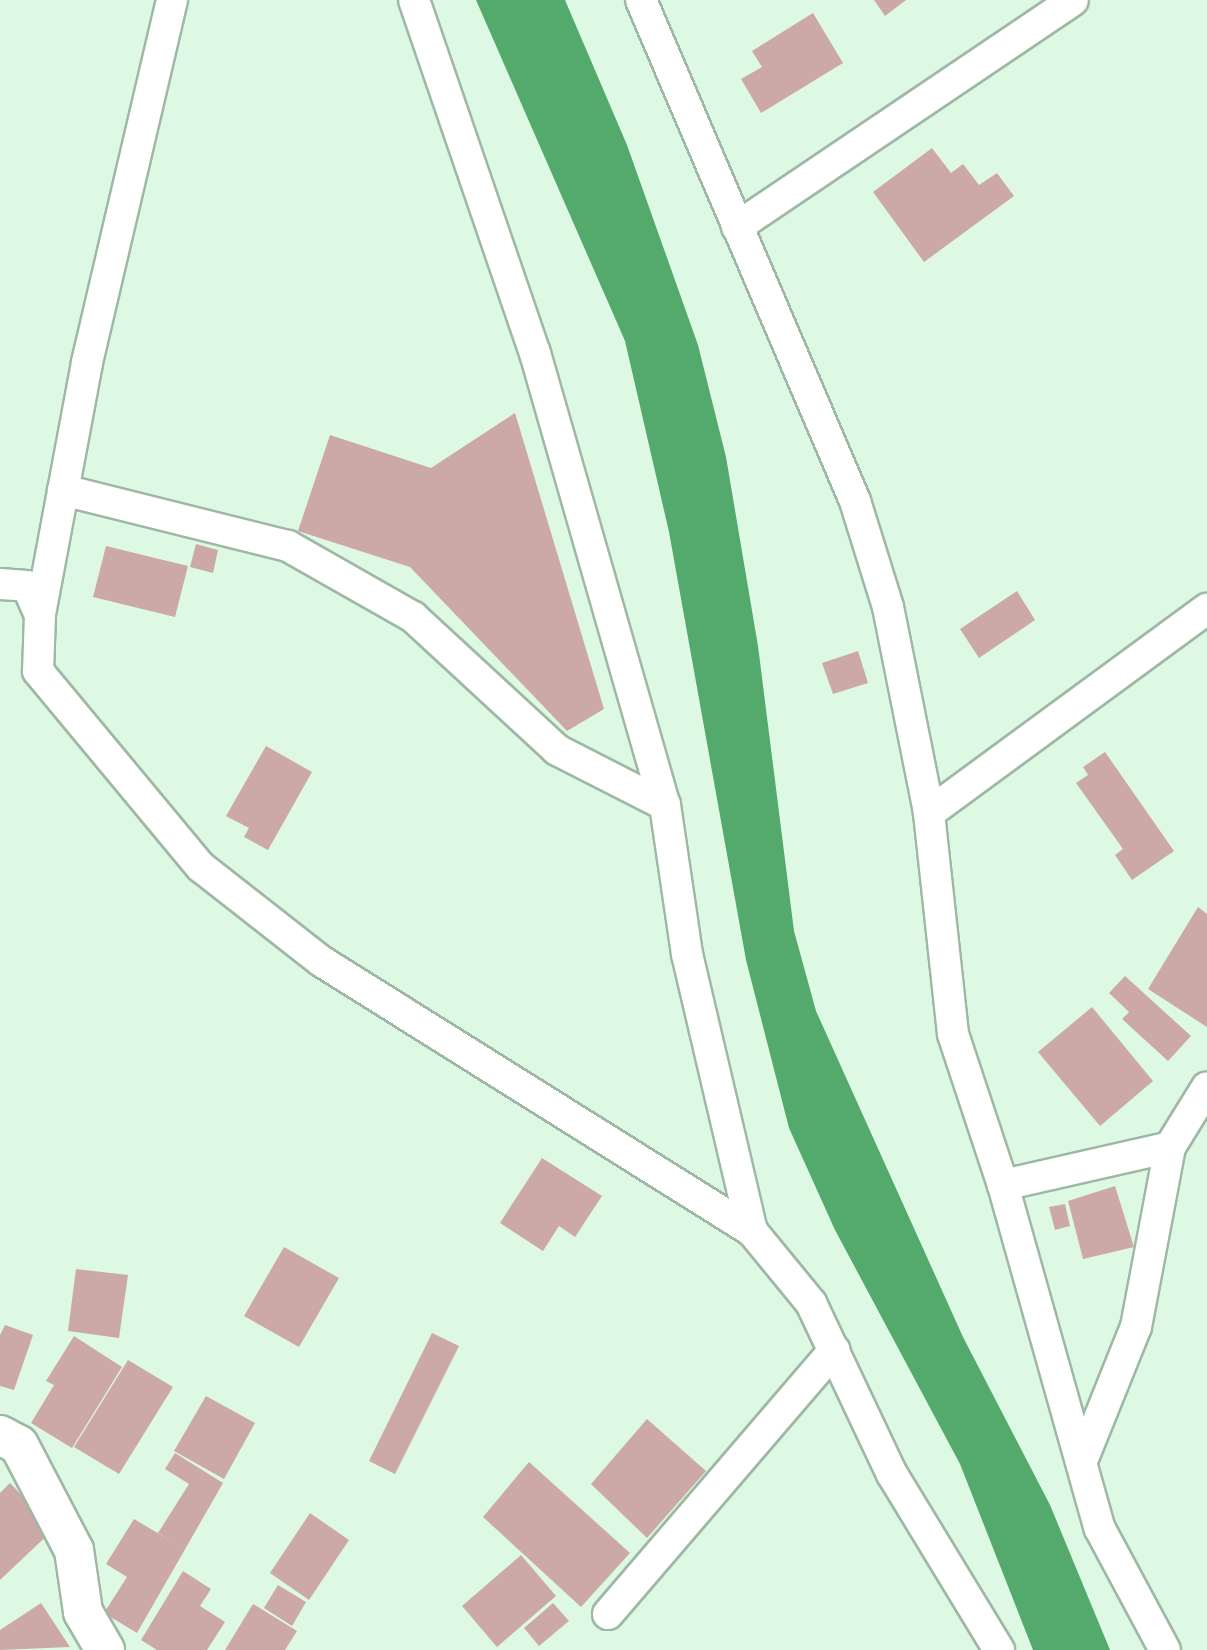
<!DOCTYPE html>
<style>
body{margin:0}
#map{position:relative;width:1207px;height:1650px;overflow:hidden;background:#def9e3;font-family:Montserrat,sans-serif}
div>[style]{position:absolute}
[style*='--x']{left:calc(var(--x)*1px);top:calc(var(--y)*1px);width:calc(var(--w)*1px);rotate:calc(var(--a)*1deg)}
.water>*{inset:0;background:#54aa6d}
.building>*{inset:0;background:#cca9a7}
.roads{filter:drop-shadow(2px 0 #9eb8a3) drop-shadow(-2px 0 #9eb8a3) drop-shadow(0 2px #9eb8a3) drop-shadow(0 -2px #9eb8a3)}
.street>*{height:30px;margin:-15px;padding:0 15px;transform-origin:15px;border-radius:15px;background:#fff}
.secondary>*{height:38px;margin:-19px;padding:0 19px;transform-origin:19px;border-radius:19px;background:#fff}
span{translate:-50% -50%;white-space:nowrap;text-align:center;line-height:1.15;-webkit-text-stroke:7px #fefefe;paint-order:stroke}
</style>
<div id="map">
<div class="water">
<div style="clip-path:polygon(476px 0,565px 0,627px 145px,698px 345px,726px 457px,758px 646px,794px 931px,816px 1011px,963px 1337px,1050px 1505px,1110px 1650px,1033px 1650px,960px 1464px,835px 1230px,789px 1128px,746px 960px,669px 532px,625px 341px)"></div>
</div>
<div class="building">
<div style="clip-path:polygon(874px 0,906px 0,885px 16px)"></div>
<div style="clip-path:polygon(813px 13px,843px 63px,761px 113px,741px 79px,762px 67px,752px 51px)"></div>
<div style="clip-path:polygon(932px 148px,951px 173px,963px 164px,979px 185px,997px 173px,1014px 196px,924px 262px,873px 192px)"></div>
<div style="clip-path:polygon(515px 413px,604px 709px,567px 731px,410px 567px,298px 531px,330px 435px,431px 468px)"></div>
<div style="clip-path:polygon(196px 544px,218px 550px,213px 573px,190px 567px)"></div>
<div style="clip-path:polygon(106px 546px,188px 566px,175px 617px,93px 597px)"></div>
<div style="clip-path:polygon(1017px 591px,1035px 620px,979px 658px,960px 629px)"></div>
<div style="clip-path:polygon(858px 651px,868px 683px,833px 694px,822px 663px)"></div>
<div style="clip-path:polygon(266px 746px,312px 772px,268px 850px,244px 837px,249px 828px,226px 816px)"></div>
<div style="clip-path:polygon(1105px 752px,1174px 851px,1132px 880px,1115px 855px,1123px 849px,1076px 783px,1088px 775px,1083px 767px)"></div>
<div style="clip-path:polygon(1198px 907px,1207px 914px,1207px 1027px,1148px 989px)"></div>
<div style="clip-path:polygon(1125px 976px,1191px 1036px,1168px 1061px,1122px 1019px,1129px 1012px,1109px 993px)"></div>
<div style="clip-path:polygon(1092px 1007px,1153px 1081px,1100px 1126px,1038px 1052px)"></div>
<div style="clip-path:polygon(542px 1158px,602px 1196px,575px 1237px,559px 1226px,543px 1251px,500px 1223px)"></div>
<div style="clip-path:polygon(1115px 1186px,1134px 1247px,1083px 1259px,1068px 1201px)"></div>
<div style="clip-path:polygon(1065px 1204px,1070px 1226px,1055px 1230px,1049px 1207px)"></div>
<div style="clip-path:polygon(284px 1247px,339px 1278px,299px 1347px,244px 1316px)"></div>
<div style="clip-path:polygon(76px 1269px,128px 1275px,119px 1338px,68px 1331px)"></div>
<div style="clip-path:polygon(5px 1325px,33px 1335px,14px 1390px,0 1386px,0 1335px)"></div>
<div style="clip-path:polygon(432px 1333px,459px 1346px,395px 1474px,369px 1461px)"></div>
<div style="clip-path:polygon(74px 1336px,122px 1367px,72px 1448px,31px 1423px,54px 1385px,46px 1381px)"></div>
<div style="clip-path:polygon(128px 1360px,173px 1387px,119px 1474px,74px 1447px)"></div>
<div style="clip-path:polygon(206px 1396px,255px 1423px,224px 1479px,174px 1451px)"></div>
<div style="clip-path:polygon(647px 1419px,706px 1471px,647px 1538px,591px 1484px)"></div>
<div style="clip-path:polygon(175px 1453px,223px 1483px,137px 1633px,104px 1613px,127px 1577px,106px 1564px,134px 1519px,176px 1544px,158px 1533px,189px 1484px,165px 1469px)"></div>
<div style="clip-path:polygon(529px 1462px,630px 1553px,581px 1607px,483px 1517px)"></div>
<div style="clip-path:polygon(10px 1483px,54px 1529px,0 1580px,0 1493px)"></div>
<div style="clip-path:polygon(310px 1513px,349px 1540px,309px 1600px,270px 1573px)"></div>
<div style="clip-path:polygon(521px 1555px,556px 1596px,497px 1647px,462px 1606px)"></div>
<div style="clip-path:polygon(183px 1571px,211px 1589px,200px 1606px,225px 1622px,207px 1650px,157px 1650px,141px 1640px)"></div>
<div style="clip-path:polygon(278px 1585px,306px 1602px,292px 1626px,264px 1608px)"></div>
<div style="clip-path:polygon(41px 1603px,70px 1647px,0 1650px,0 1630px)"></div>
<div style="clip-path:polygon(553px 1603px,569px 1621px,539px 1646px,524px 1628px)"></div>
<div style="clip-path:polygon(253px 1604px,297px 1631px,285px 1650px,225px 1650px)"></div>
</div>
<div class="roads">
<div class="street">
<div style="--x:172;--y:0;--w:373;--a:103.2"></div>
<div style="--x:87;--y:363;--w:256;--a:100.6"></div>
<div style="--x:40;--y:615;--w:56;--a:92"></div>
<div style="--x:38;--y:671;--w:255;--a:50.3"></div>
<div style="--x:201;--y:867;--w:152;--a:38.1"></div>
<div style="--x:321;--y:961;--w:509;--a:32.07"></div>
<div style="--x:752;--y:1231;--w:93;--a:50.7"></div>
<div style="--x:811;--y:1303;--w:189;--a:64.7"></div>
<div style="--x:892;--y:1474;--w:206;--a:58.7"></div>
<div style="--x:414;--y:0;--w:373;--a:71.1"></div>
<div style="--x:535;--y:353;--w:470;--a:74"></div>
<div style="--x:665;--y:805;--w:151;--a:81.6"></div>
<div style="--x:687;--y:954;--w:285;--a:76.8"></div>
<div style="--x:641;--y:0;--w:545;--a:66.87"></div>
<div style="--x:855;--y:501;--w:111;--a:72.7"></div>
<div style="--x:888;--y:607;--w:210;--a:78.7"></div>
<div style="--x:929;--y:813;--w:222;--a:83.8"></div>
<div style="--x:953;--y:1034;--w:159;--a:71.7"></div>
<div style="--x:1003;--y:1185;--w:357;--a:74.3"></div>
<div style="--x:1100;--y:1529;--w:137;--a:61.8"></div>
<div style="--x:737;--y:227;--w:405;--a:-34"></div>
<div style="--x:63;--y:490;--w:232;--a:14"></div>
<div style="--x:288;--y:546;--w:144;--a:29.6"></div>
<div style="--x:413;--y:617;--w:196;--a:42.7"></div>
<div style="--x:557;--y:750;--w:121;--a:27"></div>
<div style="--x:0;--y:584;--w:27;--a:4"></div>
<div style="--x:27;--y:586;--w:32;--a:66"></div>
<div style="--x:929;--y:813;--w:345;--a:-36.3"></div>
<div style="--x:1003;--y:1185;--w:171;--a:-12.8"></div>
<div style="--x:1082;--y:1461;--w:144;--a:-68.1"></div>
<div style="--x:1136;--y:1327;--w:183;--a:-79.3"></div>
<div style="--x:1170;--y:1147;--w:70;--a:-58.3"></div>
<div style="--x:608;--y:1614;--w:348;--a:-49.4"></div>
</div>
<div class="secondary">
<div style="--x:0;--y:1435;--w:21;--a:28"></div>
<div style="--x:19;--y:1445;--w:119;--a:62.4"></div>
<div style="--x:74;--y:1550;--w:63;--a:81.7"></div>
<div style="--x:83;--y:1612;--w:44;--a:59.9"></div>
</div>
</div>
</div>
